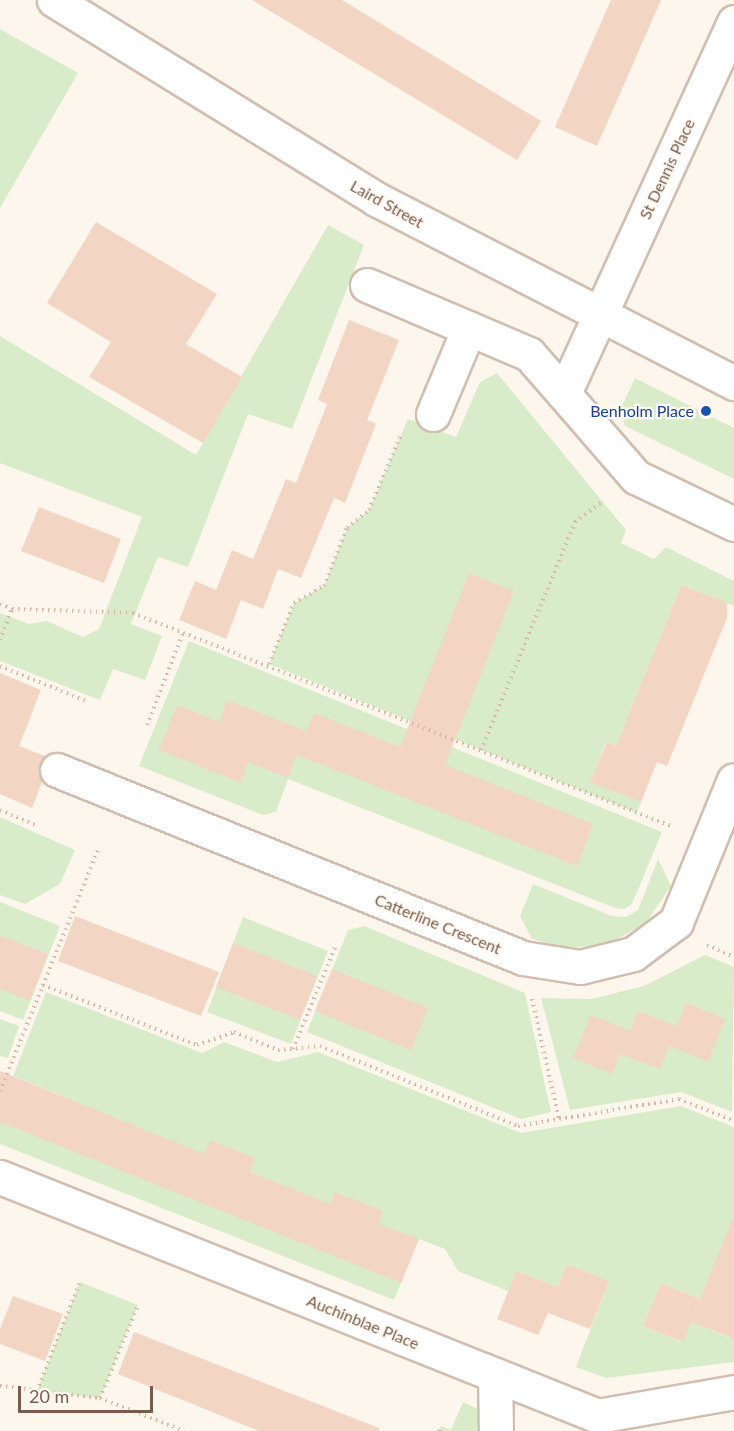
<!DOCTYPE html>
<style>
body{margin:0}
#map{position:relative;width:734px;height:1431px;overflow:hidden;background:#fdf6ec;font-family:Lato,sans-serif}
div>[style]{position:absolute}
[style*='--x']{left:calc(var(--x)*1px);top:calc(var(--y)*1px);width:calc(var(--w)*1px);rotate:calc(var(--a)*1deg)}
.green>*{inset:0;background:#d8ecc9}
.building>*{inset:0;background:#f3d5c3}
.path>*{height:4px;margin-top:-2px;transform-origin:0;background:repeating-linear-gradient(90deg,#d9b8a5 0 1.5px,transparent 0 6px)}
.roads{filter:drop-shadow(2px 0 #d1beb0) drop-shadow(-2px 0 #d1beb0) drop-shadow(0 2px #d1beb0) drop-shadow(0 -2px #d1beb0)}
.minor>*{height:33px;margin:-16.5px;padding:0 16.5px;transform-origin:16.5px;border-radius:16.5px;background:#fff}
.dots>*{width:16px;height:16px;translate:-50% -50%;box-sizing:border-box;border:3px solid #fffaf3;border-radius:50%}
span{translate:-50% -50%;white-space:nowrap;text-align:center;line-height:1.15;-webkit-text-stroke:4.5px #fffaf3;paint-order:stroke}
.street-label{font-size:16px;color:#7a5c4d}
.transit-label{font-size:16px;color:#164399}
.right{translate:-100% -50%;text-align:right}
.scale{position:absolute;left:18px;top:1386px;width:135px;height:27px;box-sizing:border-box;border:3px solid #7a5c4d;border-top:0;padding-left:8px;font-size:18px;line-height:21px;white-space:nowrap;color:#7a5c4d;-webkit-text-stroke:4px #fffaf3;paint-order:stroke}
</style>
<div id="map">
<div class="green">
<div style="clip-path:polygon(0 29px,78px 73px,0 208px)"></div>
<div style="clip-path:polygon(328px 225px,364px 245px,292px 429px,248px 414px,188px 567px,158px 557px,131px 624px,162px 636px,145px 680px,113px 669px,100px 700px,0 661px,0 613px,29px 624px,47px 621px,83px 637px,99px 629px,142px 517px,0 463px,0 336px,196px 455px)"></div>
<div style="clip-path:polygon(497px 373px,626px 530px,621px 543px,654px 559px,666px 547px,734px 581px,734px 606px,681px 585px,616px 746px,606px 742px,591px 781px,641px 802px,637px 813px,269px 664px,294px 603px,324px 586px,347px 528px,369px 510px,408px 419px,456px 437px,480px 382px)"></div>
<div style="clip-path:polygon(635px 378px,734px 428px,734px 479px,625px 426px,620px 410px)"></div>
<div style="clip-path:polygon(189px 641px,662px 832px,632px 904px,624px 909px,615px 908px,288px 779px,276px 812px,263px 815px,139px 766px)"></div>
<div style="clip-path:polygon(0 817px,75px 850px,60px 884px,25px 904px,0 895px)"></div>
<div style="clip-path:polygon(658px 859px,671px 886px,646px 923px,606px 945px,564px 948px,532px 939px,520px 916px,533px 884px,612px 916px,626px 917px,638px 910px)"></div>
<div style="clip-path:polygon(0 902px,60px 926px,23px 1020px,0 1011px)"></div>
<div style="clip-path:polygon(243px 917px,328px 951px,291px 1044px,207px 1012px)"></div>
<div style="clip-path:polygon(364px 926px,525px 993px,551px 1112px,521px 1119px,307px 1032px,348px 930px)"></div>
<div style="clip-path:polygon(705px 955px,734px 967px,732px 1112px,681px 1092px,570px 1110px,541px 998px,591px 999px,644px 986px)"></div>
<div style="clip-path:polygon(46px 992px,202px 1053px,224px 1042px,277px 1062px,318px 1052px,521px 1133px,681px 1106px,734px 1127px,734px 1289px,700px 1299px,661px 1283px,643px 1326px,682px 1342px,691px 1322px,730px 1338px,734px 1328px,734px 1362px,606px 1378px,576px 1367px,609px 1281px,567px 1264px,558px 1287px,516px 1271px,508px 1291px,458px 1271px,445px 1249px,419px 1239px,394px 1300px,0 1144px,0 1122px,44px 1139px,62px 1096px,13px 1076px)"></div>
<div style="clip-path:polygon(0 1019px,19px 1026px,8px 1058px,0 1056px)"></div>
<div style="clip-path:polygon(80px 1282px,138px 1305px,100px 1398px,37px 1391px)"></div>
<div style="clip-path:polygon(463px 1402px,482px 1411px,482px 1431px,439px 1431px,441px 1426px,451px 1430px)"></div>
</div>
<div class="building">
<div style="clip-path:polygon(252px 0,342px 0,541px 121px,517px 160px)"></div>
<div style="clip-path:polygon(611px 0,661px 0,597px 146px,555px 127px)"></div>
<div style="clip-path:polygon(96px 222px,217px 294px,186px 344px,242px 377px,203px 443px,89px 377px,111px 342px,47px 303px)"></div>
<div style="clip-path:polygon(349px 320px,399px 340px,367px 420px,376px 424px,345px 503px,334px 498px,301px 578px,278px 569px,263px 609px,241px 600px,226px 639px,179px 620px,195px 581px,216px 590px,232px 550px,253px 559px,286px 479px,296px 483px,327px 404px,318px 400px)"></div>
<div style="clip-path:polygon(39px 507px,121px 539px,104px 583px,21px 551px)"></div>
<div style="clip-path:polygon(469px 573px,514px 591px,445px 765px,593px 824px,577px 866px,297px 755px,314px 713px,400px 747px)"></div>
<div style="clip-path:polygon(681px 585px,727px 603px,727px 618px,667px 766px,657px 762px,641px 802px,590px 782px,607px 742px,616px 746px)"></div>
<div style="clip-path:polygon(0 673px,41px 690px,19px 746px,45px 756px,38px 772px,42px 782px,32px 808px,0 794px)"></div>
<div style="clip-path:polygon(227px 700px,306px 731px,288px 778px,248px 762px,241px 783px,159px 750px,177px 705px,219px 722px)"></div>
<div style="clip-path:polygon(75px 916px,219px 972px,201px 1016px,58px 961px)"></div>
<div style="clip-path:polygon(0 936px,48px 954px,30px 1001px,0 989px)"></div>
<div style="clip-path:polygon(233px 943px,317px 976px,300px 1020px,216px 987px)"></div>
<div style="clip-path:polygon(332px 969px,428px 1008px,411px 1050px,315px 1011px)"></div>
<div style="clip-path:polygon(686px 1003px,725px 1019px,708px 1062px,669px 1046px,660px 1069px,620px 1054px,612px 1074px,573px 1058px,591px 1015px,630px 1031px,638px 1011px,677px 1026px)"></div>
<div style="clip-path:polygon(0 1071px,204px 1154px,210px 1140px,255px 1158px,250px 1172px,330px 1204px,335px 1192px,383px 1211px,378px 1224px,419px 1239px,401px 1283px,0 1122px)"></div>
<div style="clip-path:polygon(732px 1220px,734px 1220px,734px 1339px,691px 1322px)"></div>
<div style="clip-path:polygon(567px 1264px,609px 1281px,590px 1329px,548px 1313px,538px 1335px,497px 1319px,516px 1271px,558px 1287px)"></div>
<div style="clip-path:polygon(661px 1283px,700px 1299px,683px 1342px,643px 1326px)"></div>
<div style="clip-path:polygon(13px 1296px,63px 1314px,45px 1361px,0 1344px,0 1329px)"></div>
<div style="clip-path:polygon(134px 1332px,379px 1428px,379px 1431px,259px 1431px,118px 1374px)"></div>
</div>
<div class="path">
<div style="--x:0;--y:604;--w:13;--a:23"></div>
<div style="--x:12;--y:609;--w:121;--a:1.9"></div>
<div style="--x:133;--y:613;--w:579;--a:21.6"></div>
<div style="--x:0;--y:640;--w:33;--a:-69"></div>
<div style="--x:269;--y:664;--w:66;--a:-67.7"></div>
<div style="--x:294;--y:603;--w:34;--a:-30"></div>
<div style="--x:324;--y:586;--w:62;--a:-68.4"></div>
<div style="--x:347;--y:528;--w:28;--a:-39"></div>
<div style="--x:369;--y:510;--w:82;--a:-66.9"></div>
<div style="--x:0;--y:666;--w:93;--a:22.1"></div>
<div style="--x:147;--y:725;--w:99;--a:-68.6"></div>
<div style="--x:481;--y:750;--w:247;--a:-67.6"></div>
<div style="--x:575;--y:522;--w:35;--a:-37"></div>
<div style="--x:0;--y:810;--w:39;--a:23"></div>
<div style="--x:707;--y:945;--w:30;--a:24"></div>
<div style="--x:43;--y:985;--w:165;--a:21.3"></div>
<div style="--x:197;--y:1045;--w:39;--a:-19"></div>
<div style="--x:234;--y:1032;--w:48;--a:22.2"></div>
<div style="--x:278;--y:1050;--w:42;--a:-5.4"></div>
<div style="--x:320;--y:1046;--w:214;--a:22"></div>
<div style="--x:518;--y:1126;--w:163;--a:-9.5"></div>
<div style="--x:679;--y:1099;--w:59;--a:21.8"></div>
<div style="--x:532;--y:999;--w:123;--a:77.3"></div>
<div style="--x:293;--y:1049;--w:113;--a:-67.5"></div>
<div style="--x:0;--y:1091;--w:260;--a:-67.9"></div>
<div style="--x:0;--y:1386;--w:101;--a:6.8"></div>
<div style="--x:100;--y:1398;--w:90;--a:21.4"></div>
<div style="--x:37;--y:1391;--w:117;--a:-68.5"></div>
<div style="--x:100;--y:1398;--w:100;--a:-67.8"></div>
<div style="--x:439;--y:1431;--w:5;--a:-68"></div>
</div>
<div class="roads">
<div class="minor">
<div style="--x:54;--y:0;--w:379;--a:31.7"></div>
<div style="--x:376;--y:199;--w:403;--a:27.2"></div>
<div style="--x:734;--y:22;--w:409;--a:114.6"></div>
<div style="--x:564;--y:394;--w:110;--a:49.1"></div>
<div style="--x:636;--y:477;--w:109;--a:25.6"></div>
<div style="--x:367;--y:285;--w:176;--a:23.1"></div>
<div style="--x:529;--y:354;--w:53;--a:48.8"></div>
<div style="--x:433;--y:414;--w:93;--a:-67.3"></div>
<div style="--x:57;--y:770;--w:502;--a:21.97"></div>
<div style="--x:523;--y:958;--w:58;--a:9"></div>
<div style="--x:580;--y:967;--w:55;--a:-13.8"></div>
<div style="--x:633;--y:954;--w:54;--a:-36.7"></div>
<div style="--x:676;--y:922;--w:153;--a:-67.8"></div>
<div style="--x:0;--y:1177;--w:644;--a:21.78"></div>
<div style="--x:598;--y:1416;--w:138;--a:-10"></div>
<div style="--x:495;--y:1375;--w:56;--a:89"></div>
</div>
</div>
<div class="dots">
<div style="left:706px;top:411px;background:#1a4fb4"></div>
</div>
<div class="street-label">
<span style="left:667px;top:169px;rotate:-65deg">St Dennis Place</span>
<span style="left:387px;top:204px;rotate:29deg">Laird Street</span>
<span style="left:438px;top:924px;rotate:22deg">Catterline Crescent</span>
<span style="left:363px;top:1322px;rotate:22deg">Auchinblae Place</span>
</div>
<div class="transit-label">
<span class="right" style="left:694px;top:411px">Benholm Place</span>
</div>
<div class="scale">20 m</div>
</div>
